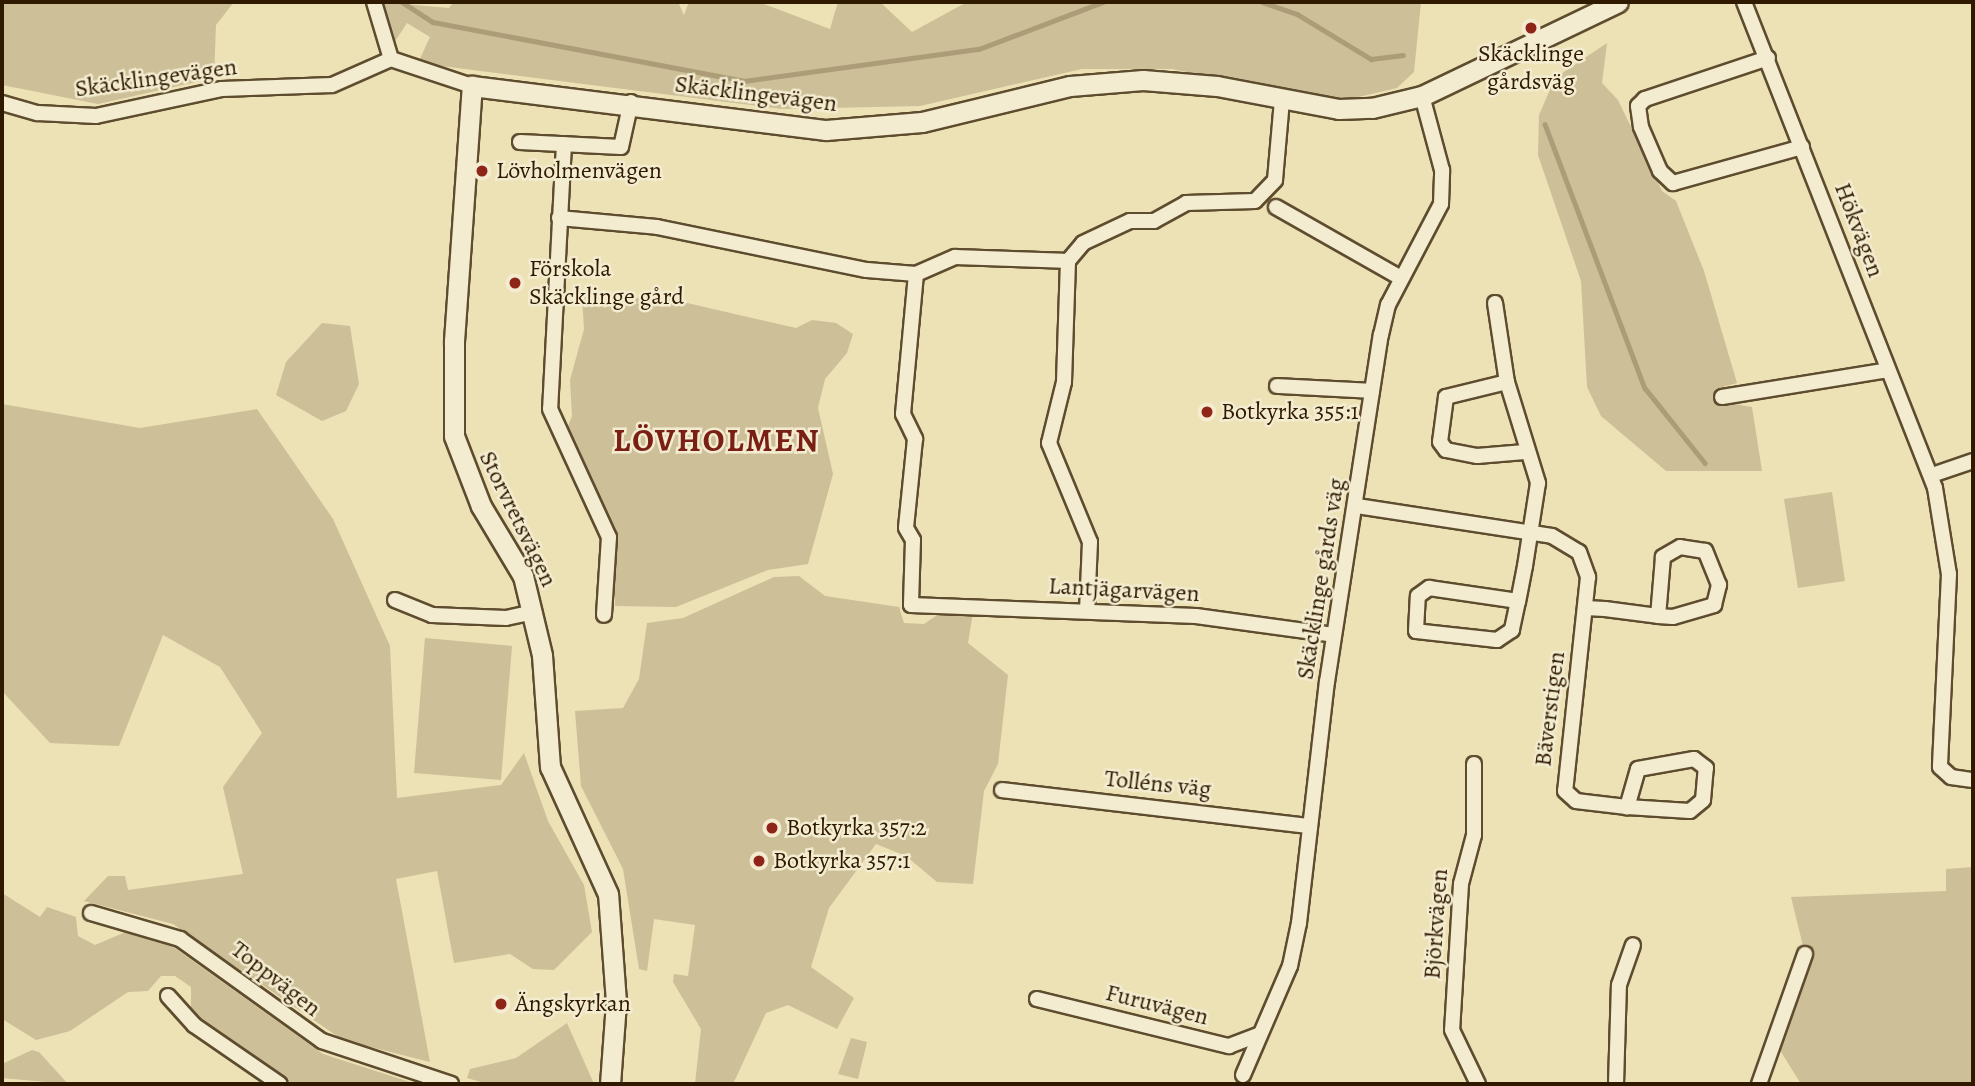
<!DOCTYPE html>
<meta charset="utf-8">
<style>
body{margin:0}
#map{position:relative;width:1975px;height:1086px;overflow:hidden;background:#ede1b6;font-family:Alegreya,serif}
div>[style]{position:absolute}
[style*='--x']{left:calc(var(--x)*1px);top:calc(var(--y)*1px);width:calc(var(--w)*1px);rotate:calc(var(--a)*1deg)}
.green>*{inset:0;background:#cdbf97}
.stream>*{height:4.5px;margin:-2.25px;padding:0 2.25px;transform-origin:2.25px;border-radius:2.25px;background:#ac9d78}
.roads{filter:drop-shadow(2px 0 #5e4c2e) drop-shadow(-2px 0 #5e4c2e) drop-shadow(0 2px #5e4c2e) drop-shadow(0 -2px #5e4c2e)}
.street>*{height:14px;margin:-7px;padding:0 7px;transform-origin:7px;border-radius:7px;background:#f3ecd0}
.secondary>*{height:19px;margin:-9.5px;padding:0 9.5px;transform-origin:9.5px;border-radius:9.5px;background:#f3ecd0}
.dots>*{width:19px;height:19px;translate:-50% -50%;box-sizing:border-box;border:4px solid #f3ecd0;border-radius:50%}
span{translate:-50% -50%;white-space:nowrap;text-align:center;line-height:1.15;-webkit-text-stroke:5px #f3ecd0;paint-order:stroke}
.poi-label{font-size:24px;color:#2f1a00}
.left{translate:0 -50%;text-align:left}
.street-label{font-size:24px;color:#2f1a00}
.district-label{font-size:32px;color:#7a1f14;font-weight:700;letter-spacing:2px}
.frame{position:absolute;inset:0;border:4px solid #2f1a00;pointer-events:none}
</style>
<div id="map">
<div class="green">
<div style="clip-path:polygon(2px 2px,234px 2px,216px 25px,214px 78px,98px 104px,2px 85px)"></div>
<div style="clip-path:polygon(380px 2px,449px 8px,454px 2px,678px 2px,684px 15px,689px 2px,759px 2px,830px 29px,838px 2px,880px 2px,912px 32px,967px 2px,1421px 2px,1414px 72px,1397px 88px,1337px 102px,1172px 69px,1082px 69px,920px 106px,781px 109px,418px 63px,430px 37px,407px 23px,392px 46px)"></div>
<div style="clip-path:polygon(1607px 43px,1602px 83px,1618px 100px,1662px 191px,1676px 201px,1704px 271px,1737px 383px,1715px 389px,1722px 402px,1752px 407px,1762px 471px,1666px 471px,1601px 416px,1587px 387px,1581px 281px,1538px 155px,1539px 115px,1555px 78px)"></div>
<div style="clip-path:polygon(582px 297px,670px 299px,796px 328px,812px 320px,836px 323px,853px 334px,847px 353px,825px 379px,818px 408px,833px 474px,808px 564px,768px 570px,676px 607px,615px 606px,614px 530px,563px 439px,572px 416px,570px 380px,584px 329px)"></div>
<div style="clip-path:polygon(322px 323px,350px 326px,359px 384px,346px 411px,322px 421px,276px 395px,286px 362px)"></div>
<div style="clip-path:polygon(2px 404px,140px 428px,257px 409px,333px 519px,390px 646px,397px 798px,501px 785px,524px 753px,548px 821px,584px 885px,592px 932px,554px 970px,533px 969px,510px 954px,454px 963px,437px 871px,396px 879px,430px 1062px,343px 1040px,173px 924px,84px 901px,108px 876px,125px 876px,128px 890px,243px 874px,223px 787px,262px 733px,220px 667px,163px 635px,119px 746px,50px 743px,2px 691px)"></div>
<div style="clip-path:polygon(1832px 492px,1845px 581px,1798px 588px,1784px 499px)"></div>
<div style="clip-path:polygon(799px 576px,825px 596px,899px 607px,904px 623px,924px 624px,946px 609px,973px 612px,968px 643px,1008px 675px,998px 764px,984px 791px,973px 884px,937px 882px,906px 856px,876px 844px,829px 908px,811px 967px,854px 998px,837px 1029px,788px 1005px,766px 1013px,733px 1084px,695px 1084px,701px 1029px,673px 982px,674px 974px,688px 976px,695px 925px,654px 919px,647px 971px,639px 969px,623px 869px,581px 786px,575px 711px,623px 708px,639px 679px,647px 623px,683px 618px,774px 577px)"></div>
<div style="clip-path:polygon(425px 638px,512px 646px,501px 780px,414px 773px)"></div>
<div style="clip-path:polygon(1973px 867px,1973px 1084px,1801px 1084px,1778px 1047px,1805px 954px,1791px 897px,1946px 891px,1946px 869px)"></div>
<div style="clip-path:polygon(2px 893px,40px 917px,47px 907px,76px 917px,78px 936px,95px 945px,128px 931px,172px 946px,323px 1054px,416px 1084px,293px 1084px,191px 1015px,191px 987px,175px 976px,161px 976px,148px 991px,128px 992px,70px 1031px,36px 1040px,2px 1019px)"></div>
<div style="clip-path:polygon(567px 1023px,594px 1084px,488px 1084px,467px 1078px,470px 1069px,516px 1058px)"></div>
<div style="clip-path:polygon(851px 1038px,867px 1042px,858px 1079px,838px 1074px)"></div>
<div style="clip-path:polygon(32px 1050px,39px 1052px,68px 1084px,2px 1078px,2px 1064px)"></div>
</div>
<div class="stream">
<div style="--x:402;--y:2;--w:37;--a:33"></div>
<div style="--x:433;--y:22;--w:317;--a:10.7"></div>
<div style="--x:744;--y:81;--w:237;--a:-7.8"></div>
<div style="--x:979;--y:49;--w:133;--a:-20.8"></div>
<div style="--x:1262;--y:2;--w:37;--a:19"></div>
<div style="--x:1297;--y:14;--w:87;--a:31.3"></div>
<div style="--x:1371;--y:59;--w:32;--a:-7"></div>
<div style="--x:1545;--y:124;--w:282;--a:69.3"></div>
<div style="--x:1645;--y:388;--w:96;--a:51.3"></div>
</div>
<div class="roads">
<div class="street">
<div style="--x:374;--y:2;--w:59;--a:73.4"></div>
<div style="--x:1744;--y:2;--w:522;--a:68.54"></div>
<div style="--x:1935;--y:488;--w:87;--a:80.8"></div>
<div style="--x:1949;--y:574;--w:193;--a:92.7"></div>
<div style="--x:1940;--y:767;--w:15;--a:42"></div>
<div style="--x:1951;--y:777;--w:22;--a:8"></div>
<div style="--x:1768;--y:58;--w:130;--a:161.6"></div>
<div style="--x:1645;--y:99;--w:10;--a:135"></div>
<div style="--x:1638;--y:106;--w:21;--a:82"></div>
<div style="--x:1641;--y:127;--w:48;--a:66.6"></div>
<div style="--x:1660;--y:171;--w:18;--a:43"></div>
<div style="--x:1673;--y:183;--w:134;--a:-15.6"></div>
<div style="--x:391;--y:59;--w:85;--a:18.4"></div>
<div style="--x:2;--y:103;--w:37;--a:16"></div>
<div style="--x:38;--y:113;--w:58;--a:3"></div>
<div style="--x:96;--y:116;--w:129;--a:-12.1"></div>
<div style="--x:222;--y:89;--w:110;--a:-2.1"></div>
<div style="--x:332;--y:85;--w:64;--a:-23.8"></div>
<div style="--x:520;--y:142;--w:101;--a:2.8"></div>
<div style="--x:621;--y:147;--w:46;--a:-77.5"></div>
<div style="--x:564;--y:144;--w:265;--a:93"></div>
<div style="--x:550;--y:409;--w:141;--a:65.3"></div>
<div style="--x:609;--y:537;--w:78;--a:93.7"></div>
<div style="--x:1276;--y:207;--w:144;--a:29.6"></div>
<div style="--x:559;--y:218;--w:98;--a:5.2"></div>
<div style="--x:657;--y:227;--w:214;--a:11.6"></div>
<div style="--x:867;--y:270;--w:49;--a:4.7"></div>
<div style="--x:916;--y:274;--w:43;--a:-23.6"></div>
<div style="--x:955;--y:257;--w:113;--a:2"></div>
<div style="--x:1068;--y:261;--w:23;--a:-50"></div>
<div style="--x:1083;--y:243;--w:52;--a:-25.1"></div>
<div style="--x:1130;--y:221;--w:24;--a:0"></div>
<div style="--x:1154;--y:221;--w:37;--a:-29"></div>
<div style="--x:1186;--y:203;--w:69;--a:-1.7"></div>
<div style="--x:1255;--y:201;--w:29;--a:-46"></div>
<div style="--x:1275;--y:180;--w:80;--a:-85"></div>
<div style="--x:1068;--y:261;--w:121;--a:91.9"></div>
<div style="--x:1064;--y:382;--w:63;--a:103.8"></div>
<div style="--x:1049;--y:443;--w:107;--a:67.5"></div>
<div style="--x:1090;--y:542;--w:69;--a:92.5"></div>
<div style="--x:916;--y:274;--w:141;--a:95.3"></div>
<div style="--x:903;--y:414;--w:28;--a:64"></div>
<div style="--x:915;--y:439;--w:89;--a:95.8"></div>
<div style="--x:906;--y:528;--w:14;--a:60"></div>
<div style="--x:913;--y:540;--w:65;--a:91.8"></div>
<div style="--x:911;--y:605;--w:285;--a:2.2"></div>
<div style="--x:1196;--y:616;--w:139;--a:7.8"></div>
<div style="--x:1495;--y:303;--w:80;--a:81.4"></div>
<div style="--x:1507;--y:382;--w:106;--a:72.9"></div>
<div style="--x:1538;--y:483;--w:84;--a:98.9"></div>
<div style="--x:1525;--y:566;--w:36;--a:101"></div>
<div style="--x:1518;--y:601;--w:30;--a:102"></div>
<div style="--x:1512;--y:630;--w:18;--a:146"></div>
<div style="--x:1497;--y:640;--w:81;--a:-173.7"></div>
<div style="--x:1416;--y:631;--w:35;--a:-87"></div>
<div style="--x:1418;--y:596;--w:14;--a:-36"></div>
<div style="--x:1429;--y:588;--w:90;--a:8.3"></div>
<div style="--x:1507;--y:382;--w:63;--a:166.2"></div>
<div style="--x:1446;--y:397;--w:45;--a:97.6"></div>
<div style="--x:1440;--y:442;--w:10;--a:53"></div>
<div style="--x:1446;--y:450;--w:32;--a:11"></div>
<div style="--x:1477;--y:456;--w:48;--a:-4.8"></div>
<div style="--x:1277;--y:386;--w:95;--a:3"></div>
<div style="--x:1722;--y:397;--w:168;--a:-9.2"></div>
<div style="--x:1932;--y:475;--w:43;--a:-18.9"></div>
<div style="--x:1357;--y:506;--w:197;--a:8.7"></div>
<div style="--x:1552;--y:536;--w:31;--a:31"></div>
<div style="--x:1579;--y:552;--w:27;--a:70"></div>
<div style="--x:1588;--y:577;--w:215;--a:96.1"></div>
<div style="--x:1565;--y:791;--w:15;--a:42"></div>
<div style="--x:1576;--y:801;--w:51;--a:6.7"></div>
<div style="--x:1627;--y:807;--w:63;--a:3.6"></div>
<div style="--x:1690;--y:811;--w:17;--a:-40"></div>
<div style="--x:1703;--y:800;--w:32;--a:-85"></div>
<div style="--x:1706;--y:768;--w:15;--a:-143"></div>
<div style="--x:1694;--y:759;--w:57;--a:169.9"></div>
<div style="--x:1638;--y:769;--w:40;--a:106"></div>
<div style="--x:395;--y:600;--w:40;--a:22"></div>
<div style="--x:432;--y:615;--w:74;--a:2.3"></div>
<div style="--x:506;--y:618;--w:29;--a:-12"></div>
<div style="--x:1585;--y:608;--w:20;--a:3"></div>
<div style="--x:1605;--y:609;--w:53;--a:7.5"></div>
<div style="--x:1658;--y:616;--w:15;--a:4"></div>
<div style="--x:1673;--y:617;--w:43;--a:-16.3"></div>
<div style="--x:1714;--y:605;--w:21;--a:-76"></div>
<div style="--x:1719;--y:585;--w:37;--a:-112"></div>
<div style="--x:1705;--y:551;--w:25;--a:-171"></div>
<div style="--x:1680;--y:547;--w:20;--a:150"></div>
<div style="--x:1663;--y:557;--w:59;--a:94.8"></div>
<div style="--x:1474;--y:764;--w:71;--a:90"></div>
<div style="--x:1474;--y:835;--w:51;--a:104.9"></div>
<div style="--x:1461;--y:884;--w:146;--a:93.5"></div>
<div style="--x:1452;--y:1030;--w:60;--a:64.3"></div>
<div style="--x:1002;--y:790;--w:310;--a:6.7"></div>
<div style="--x:91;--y:913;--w:93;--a:16.3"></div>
<div style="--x:180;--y:939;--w:175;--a:35.7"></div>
<div style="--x:322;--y:1041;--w:136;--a:18.4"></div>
<div style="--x:168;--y:996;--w:39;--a:48"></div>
<div style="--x:194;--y:1025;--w:104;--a:34.5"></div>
<div style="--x:1037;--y:999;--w:198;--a:13.8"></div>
<div style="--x:1229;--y:1046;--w:33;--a:-21"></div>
<div style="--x:1243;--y:1075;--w:119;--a:-66.7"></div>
<div style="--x:1290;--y:966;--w:44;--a:-78.2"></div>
<div style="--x:1299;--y:923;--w:243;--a:-83.4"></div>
<div style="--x:1327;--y:682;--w:351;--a:-81.2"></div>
<div style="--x:1381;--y:335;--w:31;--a:-77"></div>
<div style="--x:1388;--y:305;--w:114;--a:-62.3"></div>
<div style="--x:1441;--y:204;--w:34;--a:-88"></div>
<div style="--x:1442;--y:170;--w:77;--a:-105.1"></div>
<div style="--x:1616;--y:1084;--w:99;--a:-88.3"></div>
<div style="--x:1619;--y:985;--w:42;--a:-70.7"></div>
<div style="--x:1759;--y:1084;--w:138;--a:-70.5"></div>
</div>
<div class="secondary">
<div style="--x:610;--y:1084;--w:82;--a:-85.8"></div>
<div style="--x:616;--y:1002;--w:108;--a:-94.2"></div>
<div style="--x:608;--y:894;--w:140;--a:-114.5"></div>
<div style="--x:550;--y:767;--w:112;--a:-94.1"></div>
<div style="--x:542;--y:655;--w:81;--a:-103.5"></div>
<div style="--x:523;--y:576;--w:82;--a:-121"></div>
<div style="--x:481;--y:506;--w:75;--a:-111.1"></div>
<div style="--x:454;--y:436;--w:95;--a:-90"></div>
<div style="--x:454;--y:341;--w:256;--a:-86"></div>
<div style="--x:472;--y:86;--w:357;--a:7.1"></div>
<div style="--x:826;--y:130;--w:96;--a:-4.8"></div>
<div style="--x:922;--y:122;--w:152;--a:-13.7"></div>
<div style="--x:1070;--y:86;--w:73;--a:-4.7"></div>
<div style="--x:1143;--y:80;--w:74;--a:4.6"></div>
<div style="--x:1217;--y:86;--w:124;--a:10.7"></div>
<div style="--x:1339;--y:109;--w:33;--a:-2"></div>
<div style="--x:1372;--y:108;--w:51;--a:-13.5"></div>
<div style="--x:1422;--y:96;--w:217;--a:-25.6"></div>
</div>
</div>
<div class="dots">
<div style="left:1531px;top:28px;background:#8f2418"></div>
<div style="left:482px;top:171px;background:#8f2418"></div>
<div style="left:515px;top:283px;background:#8f2418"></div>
<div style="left:1207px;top:412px;background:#8f2418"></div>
<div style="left:772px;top:828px;background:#8f2418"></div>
<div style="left:759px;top:861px;background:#8f2418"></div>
<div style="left:501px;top:1004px;background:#8f2418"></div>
</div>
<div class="poi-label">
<span style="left:1531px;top:68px">Skäcklinge<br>gårdsväg</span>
<span class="left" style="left:496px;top:171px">Lövholmenvägen</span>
<span class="left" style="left:529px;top:283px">Förskola<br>Skäcklinge gård</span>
<span class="left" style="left:1221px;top:412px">Botkyrka 355:1</span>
<span class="left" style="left:786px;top:828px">Botkyrka 357:2</span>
<span class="left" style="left:773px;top:861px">Botkyrka 357:1</span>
<span class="left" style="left:515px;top:1004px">Ängskyrkan</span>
</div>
<div class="street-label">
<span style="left:156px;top:78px;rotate:-8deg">Skäcklingevägen</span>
<span style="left:756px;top:94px;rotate:7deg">Skäcklingevägen</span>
<span style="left:1859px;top:230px;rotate:69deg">Hökvägen</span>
<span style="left:518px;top:519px;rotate:64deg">Storvretsvägen</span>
<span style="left:1321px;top:579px;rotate:-81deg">Skäcklinge gårds väg</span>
<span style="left:1124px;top:590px;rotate:3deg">Lantjägarvägen</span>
<span style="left:1550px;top:709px;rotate:-83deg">Bäverstigen</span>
<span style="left:1158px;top:784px;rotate:6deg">Tolléns väg</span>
<span style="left:1436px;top:924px;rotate:-86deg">Björkvägen</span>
<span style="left:276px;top:979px;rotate:38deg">Toppvägen</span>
<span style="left:1157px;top:1005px;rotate:14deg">Furuvägen</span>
</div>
<div class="district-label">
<span style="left:717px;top:440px">LÖVHOLMEN</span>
</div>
<div class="frame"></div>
</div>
